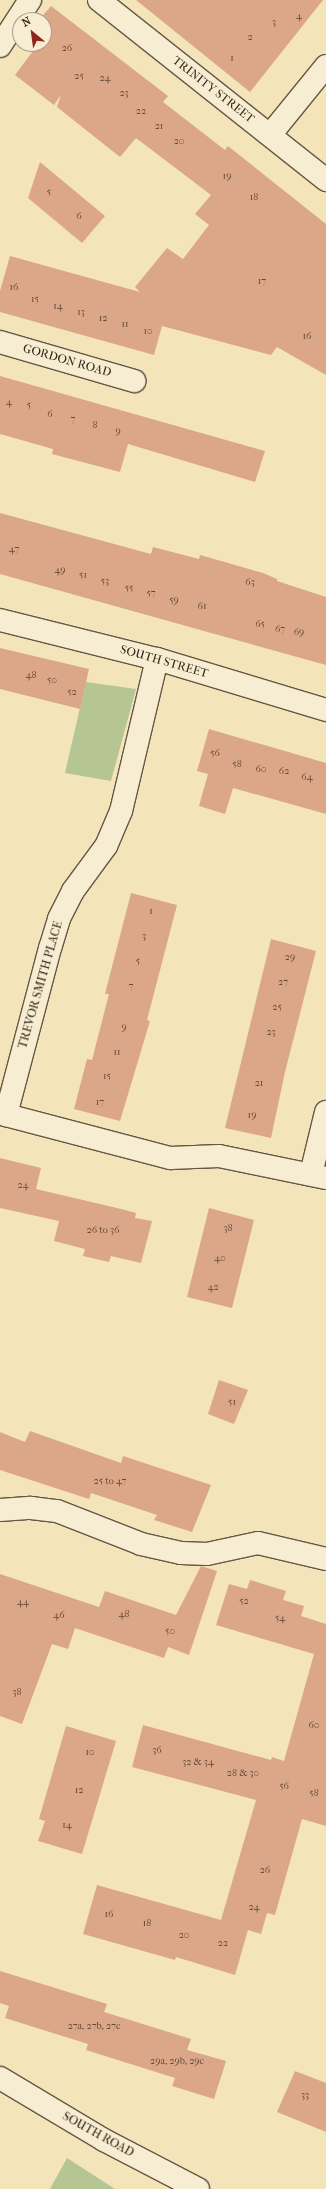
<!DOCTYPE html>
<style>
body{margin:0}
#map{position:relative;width:326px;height:2189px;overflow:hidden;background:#f3e4ba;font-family:"IM FELL French Canon",serif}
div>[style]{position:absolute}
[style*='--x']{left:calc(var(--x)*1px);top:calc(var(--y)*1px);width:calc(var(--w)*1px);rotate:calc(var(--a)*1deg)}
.green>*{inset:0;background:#b5c594}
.building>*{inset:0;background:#dca788}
.roads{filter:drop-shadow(1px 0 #665744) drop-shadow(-1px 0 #665744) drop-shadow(0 1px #665744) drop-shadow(0 -1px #665744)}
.minor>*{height:22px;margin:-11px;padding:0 11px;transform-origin:11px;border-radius:11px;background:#f7edd2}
.secondary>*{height:22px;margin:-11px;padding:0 11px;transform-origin:11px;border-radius:11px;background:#f7edd2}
span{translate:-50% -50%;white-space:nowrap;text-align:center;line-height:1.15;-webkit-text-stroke:3px #f7edd2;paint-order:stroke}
.number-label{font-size:10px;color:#604838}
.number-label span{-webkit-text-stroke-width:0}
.street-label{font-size:12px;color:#37281d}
.north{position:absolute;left:12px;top:12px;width:40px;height:40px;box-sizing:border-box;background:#f7edd2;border:1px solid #aa9e8a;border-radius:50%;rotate:331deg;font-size:11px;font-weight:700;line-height:16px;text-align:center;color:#37281d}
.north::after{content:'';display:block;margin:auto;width:14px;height:18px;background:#8f2418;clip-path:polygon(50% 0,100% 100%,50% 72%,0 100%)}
</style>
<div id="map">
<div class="green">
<div style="clip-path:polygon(86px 682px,136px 689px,111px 781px,65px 773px)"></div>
<div style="clip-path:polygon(67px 2158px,115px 2189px,50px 2189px)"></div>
</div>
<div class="building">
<div style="clip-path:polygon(136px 0,323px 0,250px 92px)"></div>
<div style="clip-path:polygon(51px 6px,168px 96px,163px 102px,225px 150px,228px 146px,326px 224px,326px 375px,277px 347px,271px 355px,162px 326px,154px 355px,0 312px,0 291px,10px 256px,140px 292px,135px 287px,167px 248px,183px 259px,209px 225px,195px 214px,211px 195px,136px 138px,120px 157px,57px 107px,61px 95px,54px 105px,15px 75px,33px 51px,25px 44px,44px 44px,44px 20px,39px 20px)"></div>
<div style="clip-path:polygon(40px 162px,105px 216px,82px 243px,28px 198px)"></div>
<div style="clip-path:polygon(0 376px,265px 451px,255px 482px,128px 444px,120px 472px,52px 454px,53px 449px,0 434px)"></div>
<div style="clip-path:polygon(0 513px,151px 554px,153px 547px,199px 559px,200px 555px,263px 573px,277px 579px,277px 581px,326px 597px,326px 665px,0 574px)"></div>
<div style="clip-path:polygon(0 648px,89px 669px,80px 709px,0 689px)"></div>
<div style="clip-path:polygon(209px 729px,326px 763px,326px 814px,233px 788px,225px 814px,199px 806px,208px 774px,197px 771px)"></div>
<div style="clip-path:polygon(131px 893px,177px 905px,147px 1020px,150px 1021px,120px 1121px,74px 1109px,87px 1059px,92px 1060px,109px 994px,105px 994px)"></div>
<div style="clip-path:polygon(271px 939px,316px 951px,285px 1072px,271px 1138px,225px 1128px)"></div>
<div style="clip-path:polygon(0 1158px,41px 1168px,36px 1189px,121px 1209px,136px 1213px,135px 1218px,152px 1221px,141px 1263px,111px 1256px,109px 1262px,83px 1256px,85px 1249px,54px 1241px,59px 1221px,0 1208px)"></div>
<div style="clip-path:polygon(209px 1208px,254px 1220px,232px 1308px,187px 1297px)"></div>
<div style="clip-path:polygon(219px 1380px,248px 1390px,234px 1424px,208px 1414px)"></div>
<div style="clip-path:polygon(30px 1431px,121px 1463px,123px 1456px,211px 1485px,192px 1532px,154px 1520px,157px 1515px,91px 1493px,89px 1499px,0 1470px,0 1432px,25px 1442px)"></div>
<div style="clip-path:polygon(201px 1566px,217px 1571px,189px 1655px,168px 1647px,164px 1658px,75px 1628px,68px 1649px,52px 1644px,22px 1724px,0 1716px,0 1574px,99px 1607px,105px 1591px,176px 1615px)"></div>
<div style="clip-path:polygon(250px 1580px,286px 1591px,283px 1600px,304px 1606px,301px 1616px,326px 1624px,326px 1826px,302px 1819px,275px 1915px,267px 1913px,261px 1934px,248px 1930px,235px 1975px,176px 1957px,175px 1960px,83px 1934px,97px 1885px,221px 1920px,256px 1800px,132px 1767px,143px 1725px,271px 1760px,272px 1757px,284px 1761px,314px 1654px,216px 1625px,229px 1584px,247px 1589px)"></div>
<div style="clip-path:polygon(66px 1726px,116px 1741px,82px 1854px,38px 1841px,45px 1821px,39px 1819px)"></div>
<div style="clip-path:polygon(0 1971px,107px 2004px,104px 2012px,191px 2039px,187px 2050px,226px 2061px,214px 2099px,172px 2086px,175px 2078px,86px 2050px,88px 2044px,5px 2018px,9px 2006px,0 2003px)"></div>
<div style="clip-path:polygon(295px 2071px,326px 2083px,326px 2132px,277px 2112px)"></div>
</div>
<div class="roads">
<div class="minor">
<div style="--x:99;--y:0;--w:290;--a:38.4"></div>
<div style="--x:0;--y:46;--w:55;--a:-56.9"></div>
<div style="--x:270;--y:135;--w:89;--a:-50.9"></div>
<div style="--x:0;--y:342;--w:140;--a:16.2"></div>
<div style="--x:0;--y:620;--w:162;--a:14"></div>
<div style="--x:157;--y:659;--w:177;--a:16.8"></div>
<div style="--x:157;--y:659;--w:156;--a:103.3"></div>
<div style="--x:121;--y:811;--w:38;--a:113"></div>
<div style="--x:106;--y:846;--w:56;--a:126.3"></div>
<div style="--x:73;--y:891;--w:31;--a:117"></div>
<div style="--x:59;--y:919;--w:30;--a:107"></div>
<div style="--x:50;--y:948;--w:173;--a:104.8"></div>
<div style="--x:6;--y:1115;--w:170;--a:14.7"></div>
<div style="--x:170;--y:1158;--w:49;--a:-2.3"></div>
<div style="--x:219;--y:1156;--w:109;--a:11.6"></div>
<div style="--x:311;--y:1174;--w:64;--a:-76.4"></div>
<div style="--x:0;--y:1510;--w:31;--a:-4"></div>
<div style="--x:31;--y:1508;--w:26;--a:7"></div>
<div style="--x:57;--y:1511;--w:90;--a:21.4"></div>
<div style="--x:141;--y:1544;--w:41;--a:12.7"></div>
<div style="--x:181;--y:1553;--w:26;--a:2"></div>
<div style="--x:207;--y:1554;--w:52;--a:-12.2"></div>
<div style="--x:258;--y:1543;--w:70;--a:13.2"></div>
</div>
<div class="secondary">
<div style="--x:0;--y:2078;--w:121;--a:30.8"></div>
<div style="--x:104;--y:2140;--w:106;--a:27.5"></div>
</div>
</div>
<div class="number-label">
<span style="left:299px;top:17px">4</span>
<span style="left:274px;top:23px">3</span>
<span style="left:250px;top:38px">2</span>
<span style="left:67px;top:49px">26</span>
<span style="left:232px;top:59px">1</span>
<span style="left:79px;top:77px">25</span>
<span style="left:105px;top:79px">24</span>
<span style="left:124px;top:94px">23</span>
<span style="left:141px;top:112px">22</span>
<span style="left:159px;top:127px">21</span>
<span style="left:179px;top:142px">20</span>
<span style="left:227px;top:177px">19</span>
<span style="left:49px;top:193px">5</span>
<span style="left:254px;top:198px">18</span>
<span style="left:79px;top:217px">6</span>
<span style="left:262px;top:282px">17</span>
<span style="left:14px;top:288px">16</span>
<span style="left:35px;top:300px">15</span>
<span style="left:58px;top:307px">14</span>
<span style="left:81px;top:313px">13</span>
<span style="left:103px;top:319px">12</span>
<span style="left:125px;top:325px">11</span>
<span style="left:148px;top:332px">10</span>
<span style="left:307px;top:337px">16</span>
<span style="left:9px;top:403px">4</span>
<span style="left:29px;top:406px">5</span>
<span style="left:50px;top:415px">6</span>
<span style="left:73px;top:420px">7</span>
<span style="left:95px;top:426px">8</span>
<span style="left:118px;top:432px">9</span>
<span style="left:14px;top:550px">47</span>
<span style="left:60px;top:571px">49</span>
<span style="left:83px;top:576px">51</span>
<span style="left:105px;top:582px">53</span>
<span style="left:250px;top:583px">63</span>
<span style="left:129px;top:589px">55</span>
<span style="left:151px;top:594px">57</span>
<span style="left:174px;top:601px">59</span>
<span style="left:202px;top:607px">61</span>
<span style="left:260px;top:625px">65</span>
<span style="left:280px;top:630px">67</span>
<span style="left:299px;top:633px">69</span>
<span style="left:31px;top:676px">48</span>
<span style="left:52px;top:681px">50</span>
<span style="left:72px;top:693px">52</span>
<span style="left:215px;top:754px">56</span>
<span style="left:237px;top:765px">58</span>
<span style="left:261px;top:770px">60</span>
<span style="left:284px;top:772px">62</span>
<span style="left:307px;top:778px">64</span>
<span style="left:151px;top:912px">1</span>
<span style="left:144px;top:937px">3</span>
<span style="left:290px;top:958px">29</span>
<span style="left:138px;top:962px">5</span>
<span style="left:283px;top:983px">27</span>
<span style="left:131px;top:987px">7</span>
<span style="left:277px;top:1008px">25</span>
<span style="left:124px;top:1028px">9</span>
<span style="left:271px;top:1033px">23</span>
<span style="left:117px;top:1053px">11</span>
<span style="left:107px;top:1077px">15</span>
<span style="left:259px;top:1084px">21</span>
<span style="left:100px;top:1103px">17</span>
<span style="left:252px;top:1116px">19</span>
<span style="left:23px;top:1186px">24</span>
<span style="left:228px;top:1229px">38</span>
<span style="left:103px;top:1231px">26 to 36</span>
<span style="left:220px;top:1259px">40</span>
<span style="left:213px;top:1288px">42</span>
<span style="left:232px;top:1403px">51</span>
<span style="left:110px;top:1482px">25 to 47</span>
<span style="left:244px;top:1602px">52</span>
<span style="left:23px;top:1603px">44</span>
<span style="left:124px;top:1615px">48</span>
<span style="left:59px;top:1616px">46</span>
<span style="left:280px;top:1619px">54</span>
<span style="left:170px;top:1632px">50</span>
<span style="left:17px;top:1693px">38</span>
<span style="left:314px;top:1726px">60</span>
<span style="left:157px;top:1751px">36</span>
<span style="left:90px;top:1753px">10</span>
<span style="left:198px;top:1763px">32 &amp; 34</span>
<span style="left:243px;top:1774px">28 &amp; 30</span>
<span style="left:284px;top:1787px">56</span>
<span style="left:79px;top:1791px">12</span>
<span style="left:314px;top:1794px">58</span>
<span style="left:67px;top:1826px">14</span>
<span style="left:265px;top:1871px">26</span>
<span style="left:254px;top:1908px">24</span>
<span style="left:109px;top:1915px">16</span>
<span style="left:147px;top:1924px">18</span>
<span style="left:184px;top:1936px">20</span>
<span style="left:223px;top:1944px">22</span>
<span style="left:94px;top:2027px">27a, 27b, 27c</span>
<span style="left:177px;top:2062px">29a, 29b, 29c</span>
<span style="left:305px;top:2096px">33</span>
</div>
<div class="street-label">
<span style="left:213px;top:90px;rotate:38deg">TRINITY STREET</span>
<span style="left:67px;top:361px;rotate:16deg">GORDON ROAD</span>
<span style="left:164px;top:662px;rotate:16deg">SOUTH STREET</span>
<span style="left:41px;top:985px;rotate:-74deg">TREVOR SMITH PLACE</span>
<span style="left:98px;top:2135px;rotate:29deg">SOUTH ROAD</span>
</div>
<div class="north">N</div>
</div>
